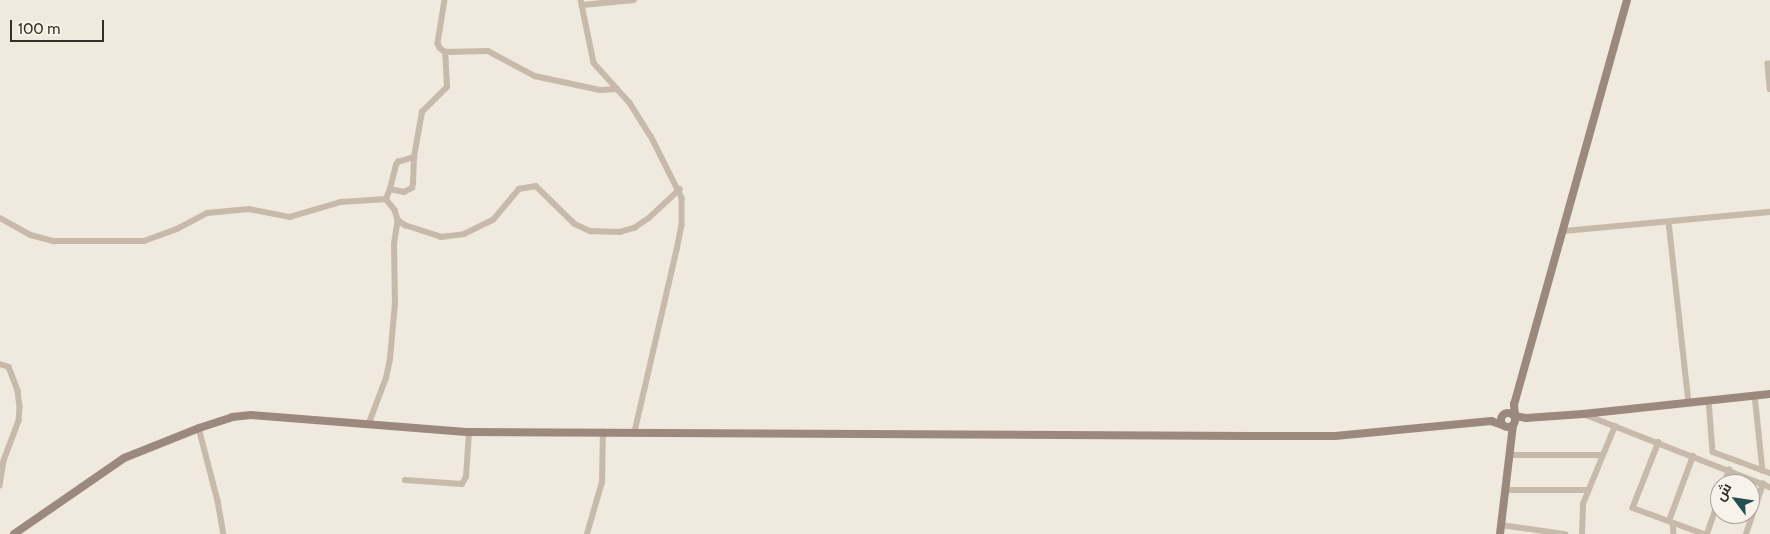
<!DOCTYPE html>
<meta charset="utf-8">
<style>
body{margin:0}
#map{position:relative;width:1770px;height:534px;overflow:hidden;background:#f0e9de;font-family:Cabin,Cairo,sans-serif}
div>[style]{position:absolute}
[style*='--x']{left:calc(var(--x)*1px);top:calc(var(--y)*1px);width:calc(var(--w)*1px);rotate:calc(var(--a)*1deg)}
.minor>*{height:5.5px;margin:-2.75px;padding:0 2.75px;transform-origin:2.75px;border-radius:2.75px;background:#c7baab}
.secondary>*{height:8px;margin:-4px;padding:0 4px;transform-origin:4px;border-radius:4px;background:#9b897d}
.secondary>.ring{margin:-4px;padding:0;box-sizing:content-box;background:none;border:8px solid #9b897d;border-radius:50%}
span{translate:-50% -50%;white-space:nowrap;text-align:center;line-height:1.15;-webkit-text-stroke:5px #f8f3ea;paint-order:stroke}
.north{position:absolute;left:1710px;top:474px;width:50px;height:50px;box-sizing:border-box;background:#f8f3ea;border:1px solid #aaa49d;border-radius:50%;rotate:301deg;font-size:14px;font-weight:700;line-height:20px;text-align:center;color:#362e2a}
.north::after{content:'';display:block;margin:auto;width:18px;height:22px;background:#234e54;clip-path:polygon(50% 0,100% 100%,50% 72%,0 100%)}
.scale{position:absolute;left:10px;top:20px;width:94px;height:22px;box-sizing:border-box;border:2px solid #362e2a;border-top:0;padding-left:6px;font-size:15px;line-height:18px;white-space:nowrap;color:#362e2a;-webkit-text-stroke:4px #f8f3ea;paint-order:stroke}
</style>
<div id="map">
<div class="minor">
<div style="--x:445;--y:0;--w:44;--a:99.2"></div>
<div style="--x:438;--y:43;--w:5;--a:68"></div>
<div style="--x:440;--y:48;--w:6;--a:39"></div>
<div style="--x:581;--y:0;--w:64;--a:78.3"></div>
<div style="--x:594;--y:63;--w:54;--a:48"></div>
<div style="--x:630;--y:103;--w:39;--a:58"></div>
<div style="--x:651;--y:136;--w:69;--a:63.4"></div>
<div style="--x:682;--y:198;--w:27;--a:90"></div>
<div style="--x:682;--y:225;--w:25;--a:101"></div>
<div style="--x:677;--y:250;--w:187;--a:103"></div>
<div style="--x:582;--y:5;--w:52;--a:-5.5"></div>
<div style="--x:1770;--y:64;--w:2;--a:180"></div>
<div style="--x:1768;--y:64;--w:25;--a:85"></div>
<div style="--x:390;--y:189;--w:25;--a:-76"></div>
<div style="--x:396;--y:165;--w:4;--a:-56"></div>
<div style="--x:398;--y:162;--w:17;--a:-17"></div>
<div style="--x:386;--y:199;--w:11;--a:-68"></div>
<div style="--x:390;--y:189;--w:14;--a:12"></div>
<div style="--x:404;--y:192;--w:9;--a:-27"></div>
<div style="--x:412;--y:188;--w:4;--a:-76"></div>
<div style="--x:413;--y:184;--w:27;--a:-88"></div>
<div style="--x:414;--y:157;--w:46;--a:-79.9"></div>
<div style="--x:422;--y:112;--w:35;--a:-45"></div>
<div style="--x:447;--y:87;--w:35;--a:-93"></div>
<div style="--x:445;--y:52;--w:43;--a:-1.3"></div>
<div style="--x:488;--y:51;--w:53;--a:28"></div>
<div style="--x:535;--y:76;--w:66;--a:12.2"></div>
<div style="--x:600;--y:90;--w:17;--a:-3"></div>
<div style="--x:0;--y:218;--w:35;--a:29"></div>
<div style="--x:31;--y:235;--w:24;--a:15"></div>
<div style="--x:54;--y:241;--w:90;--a:0"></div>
<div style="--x:144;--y:241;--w:35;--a:-20"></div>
<div style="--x:177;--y:229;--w:34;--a:-28"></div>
<div style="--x:207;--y:213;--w:42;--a:-5.4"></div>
<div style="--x:249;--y:209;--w:42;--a:11"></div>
<div style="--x:290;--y:217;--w:53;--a:-16.4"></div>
<div style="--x:341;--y:202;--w:45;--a:-3.8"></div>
<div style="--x:386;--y:199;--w:14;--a:51"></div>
<div style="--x:395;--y:210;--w:10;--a:73"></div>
<div style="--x:398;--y:220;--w:9;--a:36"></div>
<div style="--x:405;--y:225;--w:38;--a:18"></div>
<div style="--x:441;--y:237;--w:23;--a:-7"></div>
<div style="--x:464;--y:234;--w:32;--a:-26"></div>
<div style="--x:493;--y:220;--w:40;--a:-50"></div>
<div style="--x:519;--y:189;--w:17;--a:-10"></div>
<div style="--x:536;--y:186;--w:54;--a:44.3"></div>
<div style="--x:575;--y:224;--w:17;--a:25"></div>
<div style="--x:590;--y:231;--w:30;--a:2"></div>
<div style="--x:620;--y:232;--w:15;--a:-16"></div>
<div style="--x:634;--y:228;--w:18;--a:-34"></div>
<div style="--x:649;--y:218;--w:42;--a:-43.1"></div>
<div style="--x:1669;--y:222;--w:181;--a:83.7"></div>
<div style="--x:1564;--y:231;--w:207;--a:-5.3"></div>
<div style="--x:0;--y:364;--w:9;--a:18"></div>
<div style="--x:9;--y:367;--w:26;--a:69"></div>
<div style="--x:18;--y:391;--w:16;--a:83"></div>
<div style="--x:20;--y:407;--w:14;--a:94"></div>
<div style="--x:19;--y:421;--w:43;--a:110.6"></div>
<div style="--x:4;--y:461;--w:25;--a:99"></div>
<div style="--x:1755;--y:395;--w:76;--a:84"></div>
<div style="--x:1709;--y:400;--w:52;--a:85.6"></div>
<div style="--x:1713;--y:452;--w:61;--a:20.2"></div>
<div style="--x:1586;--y:415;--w:198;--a:21.4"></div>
<div style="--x:369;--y:423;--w:48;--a:-69.3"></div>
<div style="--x:386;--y:378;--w:19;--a:-78"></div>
<div style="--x:390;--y:359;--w:56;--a:-84.9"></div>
<div style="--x:395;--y:303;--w:59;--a:-91"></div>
<div style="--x:394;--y:244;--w:24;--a:-81"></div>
<div style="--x:199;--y:428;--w:75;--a:75.4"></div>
<div style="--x:218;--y:501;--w:34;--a:80"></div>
<div style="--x:1659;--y:442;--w:71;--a:111.5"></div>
<div style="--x:1633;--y:508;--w:76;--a:20.1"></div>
<div style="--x:1509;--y:455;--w:93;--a:0"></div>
<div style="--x:405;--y:480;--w:57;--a:4"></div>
<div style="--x:462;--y:484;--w:8;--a:-60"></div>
<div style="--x:466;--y:477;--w:45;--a:-86.2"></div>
<div style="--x:1724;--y:484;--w:15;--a:-70"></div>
<div style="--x:1506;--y:490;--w:82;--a:0"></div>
<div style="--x:1669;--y:521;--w:69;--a:-69.7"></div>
<div style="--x:1673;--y:523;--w:11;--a:85"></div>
<div style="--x:1501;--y:525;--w:65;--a:8"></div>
<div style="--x:587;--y:534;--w:54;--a:-73.9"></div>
<div style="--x:602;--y:482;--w:50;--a:-88.9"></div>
<div style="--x:1582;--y:534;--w:30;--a:-88"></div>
<div style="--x:1583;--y:504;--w:84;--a:-67.7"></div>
<div style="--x:1707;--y:534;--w:40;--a:-71.1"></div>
<div style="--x:1746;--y:534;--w:53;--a:-71.2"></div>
</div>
<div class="secondary">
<div style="--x:1627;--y:0;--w:420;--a:105.6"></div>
<div style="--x:1514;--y:404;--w:12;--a:85"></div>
<div style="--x:1515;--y:416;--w:11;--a:10"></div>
<div style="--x:1526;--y:418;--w:57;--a:-4"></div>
<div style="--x:1583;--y:414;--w:188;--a:-6.1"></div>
<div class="ring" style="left:1501px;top:413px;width:6px;height:6px"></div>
<div style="--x:14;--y:534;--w:134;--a:-34.6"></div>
<div style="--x:124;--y:458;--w:81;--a:-21.8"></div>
<div style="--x:199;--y:428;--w:35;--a:-18"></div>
<div style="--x:232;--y:417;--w:19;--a:-6"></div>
<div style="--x:251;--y:415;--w:219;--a:4.5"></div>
<div style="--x:469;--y:432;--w:781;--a:0.29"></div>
<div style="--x:1250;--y:436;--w:85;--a:0"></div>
<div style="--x:1335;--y:436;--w:157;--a:-5.5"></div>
<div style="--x:1491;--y:421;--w:12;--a:20"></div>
<div style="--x:1500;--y:534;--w:110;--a:-83.2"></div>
</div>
<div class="north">ش</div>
<div class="scale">100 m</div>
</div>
